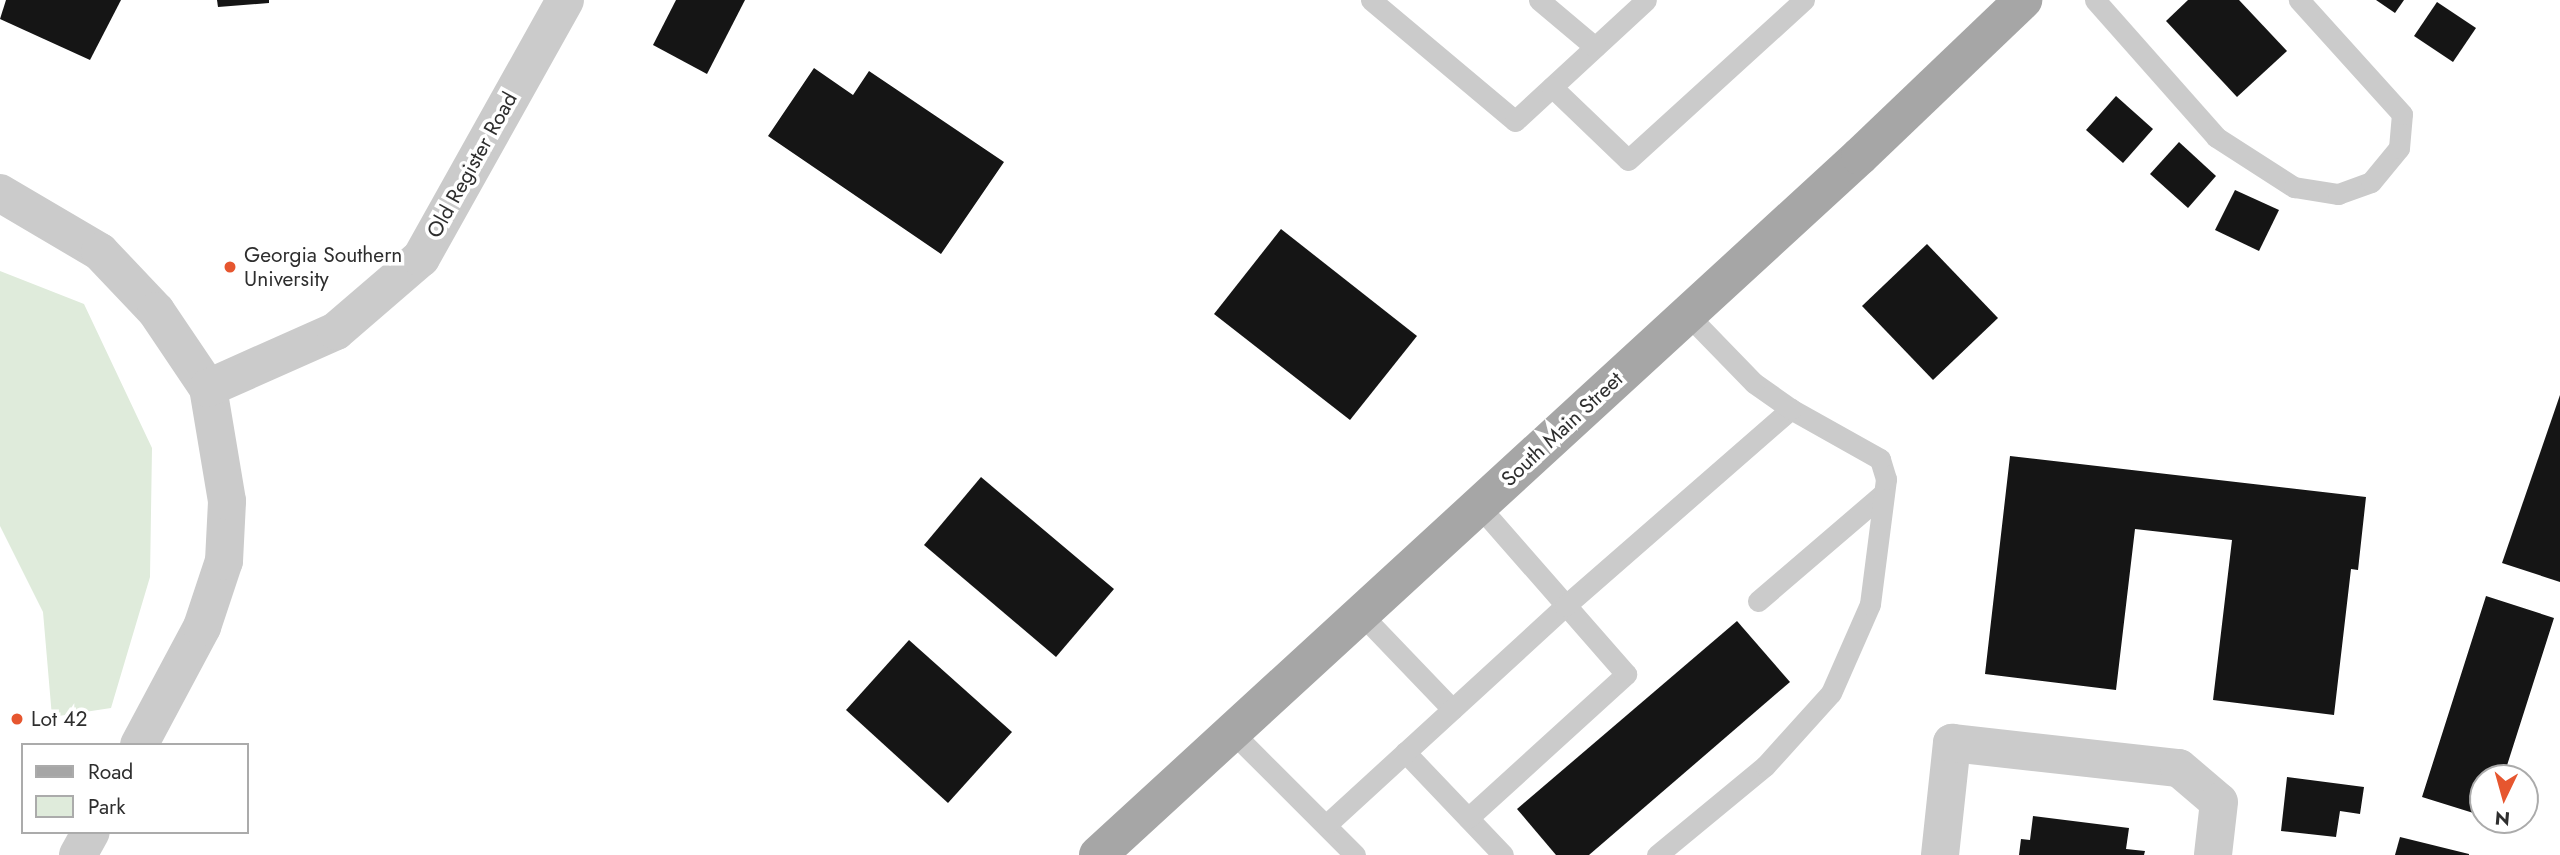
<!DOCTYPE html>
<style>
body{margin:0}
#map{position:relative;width:2560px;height:855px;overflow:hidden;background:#fff;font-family:Jost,sans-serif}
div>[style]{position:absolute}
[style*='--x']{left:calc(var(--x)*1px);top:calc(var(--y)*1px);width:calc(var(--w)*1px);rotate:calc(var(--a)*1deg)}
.green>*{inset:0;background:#dfebdb}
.building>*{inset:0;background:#151515}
.service>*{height:21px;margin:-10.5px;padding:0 10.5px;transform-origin:10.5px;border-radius:10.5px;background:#cbcbcb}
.minor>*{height:38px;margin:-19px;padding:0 19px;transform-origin:19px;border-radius:19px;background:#cbcbcb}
.tertiary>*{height:38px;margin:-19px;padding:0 19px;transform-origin:19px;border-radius:19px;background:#cbcbcb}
.primary>*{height:38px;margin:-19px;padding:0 19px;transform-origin:19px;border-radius:19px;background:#a6a6a6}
.dots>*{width:19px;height:19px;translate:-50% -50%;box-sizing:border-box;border:4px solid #fff;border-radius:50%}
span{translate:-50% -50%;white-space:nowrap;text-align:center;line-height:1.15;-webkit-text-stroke:7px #fff;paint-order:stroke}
.street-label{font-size:21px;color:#2e2e2e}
.poi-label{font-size:21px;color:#2e2e2e}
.left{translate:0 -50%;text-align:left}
.legend{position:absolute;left:21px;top:743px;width:228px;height:91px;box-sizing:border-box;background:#fff;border:2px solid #ababab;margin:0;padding:9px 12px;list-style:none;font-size:21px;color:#2e2e2e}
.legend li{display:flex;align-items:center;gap:14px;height:35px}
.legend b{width:35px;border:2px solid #ababab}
.north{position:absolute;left:2469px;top:764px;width:70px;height:70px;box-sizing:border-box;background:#fff;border:2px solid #ababab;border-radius:50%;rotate:185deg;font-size:19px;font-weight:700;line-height:28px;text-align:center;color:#2e2e2e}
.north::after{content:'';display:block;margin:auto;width:24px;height:32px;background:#e6562f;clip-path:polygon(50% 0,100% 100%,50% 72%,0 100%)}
</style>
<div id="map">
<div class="green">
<div style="clip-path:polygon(0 271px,84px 304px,152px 448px,150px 577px,111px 708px,52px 717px,43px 612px,0 526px)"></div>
</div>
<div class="building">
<div style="clip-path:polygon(6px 0,121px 0,90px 60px,0 19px)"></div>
<div style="clip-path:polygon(217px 0,269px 0,269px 3px,218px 7px)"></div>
<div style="clip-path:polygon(676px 0,745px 0,707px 74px,653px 45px)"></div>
<div style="clip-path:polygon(2188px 0,2239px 0,2287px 51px,2237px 97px,2166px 21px)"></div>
<div style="clip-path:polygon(2376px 0,2404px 0,2395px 13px)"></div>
<div style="clip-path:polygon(2437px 2px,2476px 28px,2453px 62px,2414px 36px)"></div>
<div style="clip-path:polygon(814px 68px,853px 95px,869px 71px,1004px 162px,941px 254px,768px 136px)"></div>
<div style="clip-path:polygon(2116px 96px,2153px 129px,2123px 163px,2086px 130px)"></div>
<div style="clip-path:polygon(2179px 142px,2216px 176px,2188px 208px,2150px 174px)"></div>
<div style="clip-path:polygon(2235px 190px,2279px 210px,2259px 251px,2215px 230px)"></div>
<div style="clip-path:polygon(1281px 229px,1417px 336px,1350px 420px,1214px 314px)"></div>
<div style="clip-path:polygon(1927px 244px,1998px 318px,1933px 380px,1862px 306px)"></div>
<div style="clip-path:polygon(2560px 395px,2560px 582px,2502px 563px)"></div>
<div style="clip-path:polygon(2010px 456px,2366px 497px,2358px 570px,2351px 569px,2334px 715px,2213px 700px,2232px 540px,2135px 529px,2116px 690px,1985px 674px)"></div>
<div style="clip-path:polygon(981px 477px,1114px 589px,1056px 657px,924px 545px)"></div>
<div style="clip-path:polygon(2486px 596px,2554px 618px,2503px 778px,2483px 778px,2483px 816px,2422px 797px)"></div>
<div style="clip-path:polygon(1737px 621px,1790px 682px,1589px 855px,1556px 855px,1517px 809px)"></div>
<div style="clip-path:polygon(909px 640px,1012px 732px,948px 803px,846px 710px)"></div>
<div style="clip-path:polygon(2287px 777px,2364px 787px,2360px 814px,2340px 811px,2336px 837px,2281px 831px)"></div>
<div style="clip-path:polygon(2033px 816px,2129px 828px,2126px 849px,2145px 851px,2144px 855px,2019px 855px,2021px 839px,2030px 840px)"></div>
<div style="clip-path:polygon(2400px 837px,2469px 854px,2469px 855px,2395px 855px)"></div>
</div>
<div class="service">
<div style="--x:1371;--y:0;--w:188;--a:40"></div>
<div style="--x:1515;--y:121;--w:178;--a:-42.7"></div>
<div style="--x:1539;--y:0;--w:73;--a:40"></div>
<div style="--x:2095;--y:0;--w:183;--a:48.5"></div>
<div style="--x:2216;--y:137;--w:93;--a:32.7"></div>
<div style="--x:2294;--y:187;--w:45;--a:9"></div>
<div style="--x:2338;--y:194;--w:35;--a:-20"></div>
<div style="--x:2371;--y:182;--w:44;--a:-50.5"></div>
<div style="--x:2399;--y:148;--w:34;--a:-85"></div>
<div style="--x:2402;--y:114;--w:154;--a:-132.1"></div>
<div style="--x:1552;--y:87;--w:105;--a:43.8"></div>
<div style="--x:1628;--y:160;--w:238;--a:-42.3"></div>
<div style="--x:1758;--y:601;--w:166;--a:-40.6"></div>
<div style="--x:1361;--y:614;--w:132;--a:46.2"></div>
<div style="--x:1232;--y:732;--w:174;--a:45"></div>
<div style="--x:1405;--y:752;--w:142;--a:46.4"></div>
<div style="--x:1468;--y:818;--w:214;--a:-42.3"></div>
<div style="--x:1626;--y:674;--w:223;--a:-131.2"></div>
<div style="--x:1326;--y:825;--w:324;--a:-42.5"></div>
<div style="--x:1565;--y:606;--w:300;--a:-41.1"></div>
<div style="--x:1657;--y:855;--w:140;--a:-39.5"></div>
<div style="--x:1765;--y:766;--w:98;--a:-47.9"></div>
<div style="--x:1831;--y:693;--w:97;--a:-66.3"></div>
<div style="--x:1870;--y:604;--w:126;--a:-82.7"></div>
<div style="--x:1886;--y:479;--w:21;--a:-107"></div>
<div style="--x:1880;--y:459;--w:102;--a:-150.7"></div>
<div style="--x:1791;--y:409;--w:45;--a:-144.9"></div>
<div style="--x:1754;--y:383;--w:96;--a:-134.2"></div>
</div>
<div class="minor">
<div style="--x:0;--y:193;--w:116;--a:30.5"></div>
<div style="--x:100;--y:252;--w:81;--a:46.5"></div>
<div style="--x:156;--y:311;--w:93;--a:56"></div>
<div style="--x:1940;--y:855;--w:113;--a:-83.9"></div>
<div style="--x:1952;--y:743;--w:228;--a:6.3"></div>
<div style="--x:2179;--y:768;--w:52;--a:40.4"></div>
<div style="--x:2219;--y:802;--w:53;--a:96.5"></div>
</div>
<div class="tertiary">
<div style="--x:139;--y:745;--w:134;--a:-61.9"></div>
<div style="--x:202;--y:627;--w:70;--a:-71.6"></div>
<div style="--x:224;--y:561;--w:60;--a:-87.1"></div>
<div style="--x:227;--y:501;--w:115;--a:-99.5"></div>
<div style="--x:208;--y:388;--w:140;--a:-24"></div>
<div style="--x:336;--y:331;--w:112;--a:-40.7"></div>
<div style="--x:421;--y:258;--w:295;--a:-60.8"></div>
<div style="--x:78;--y:855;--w:26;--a:-61"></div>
</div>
<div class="primary">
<div style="--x:1098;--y:855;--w:1034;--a:-42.53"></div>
<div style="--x:1860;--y:156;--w:226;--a:-43.7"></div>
</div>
<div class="dots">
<div style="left:230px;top:267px;background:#e6562f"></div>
<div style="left:17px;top:719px;background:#e6562f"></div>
</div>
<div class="street-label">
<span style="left:472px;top:165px;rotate:-61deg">Old Register Road</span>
<span style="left:1562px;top:429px;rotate:-43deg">South Main Street</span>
</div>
<div class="poi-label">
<span class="left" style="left:244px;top:267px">Georgia Southern<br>University</span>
<span class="left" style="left:31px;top:719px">Lot 42</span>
</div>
<ul class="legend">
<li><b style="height:9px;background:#a6a6a6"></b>Road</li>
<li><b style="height:19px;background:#dfebdb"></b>Park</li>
</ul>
<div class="north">N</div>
</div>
